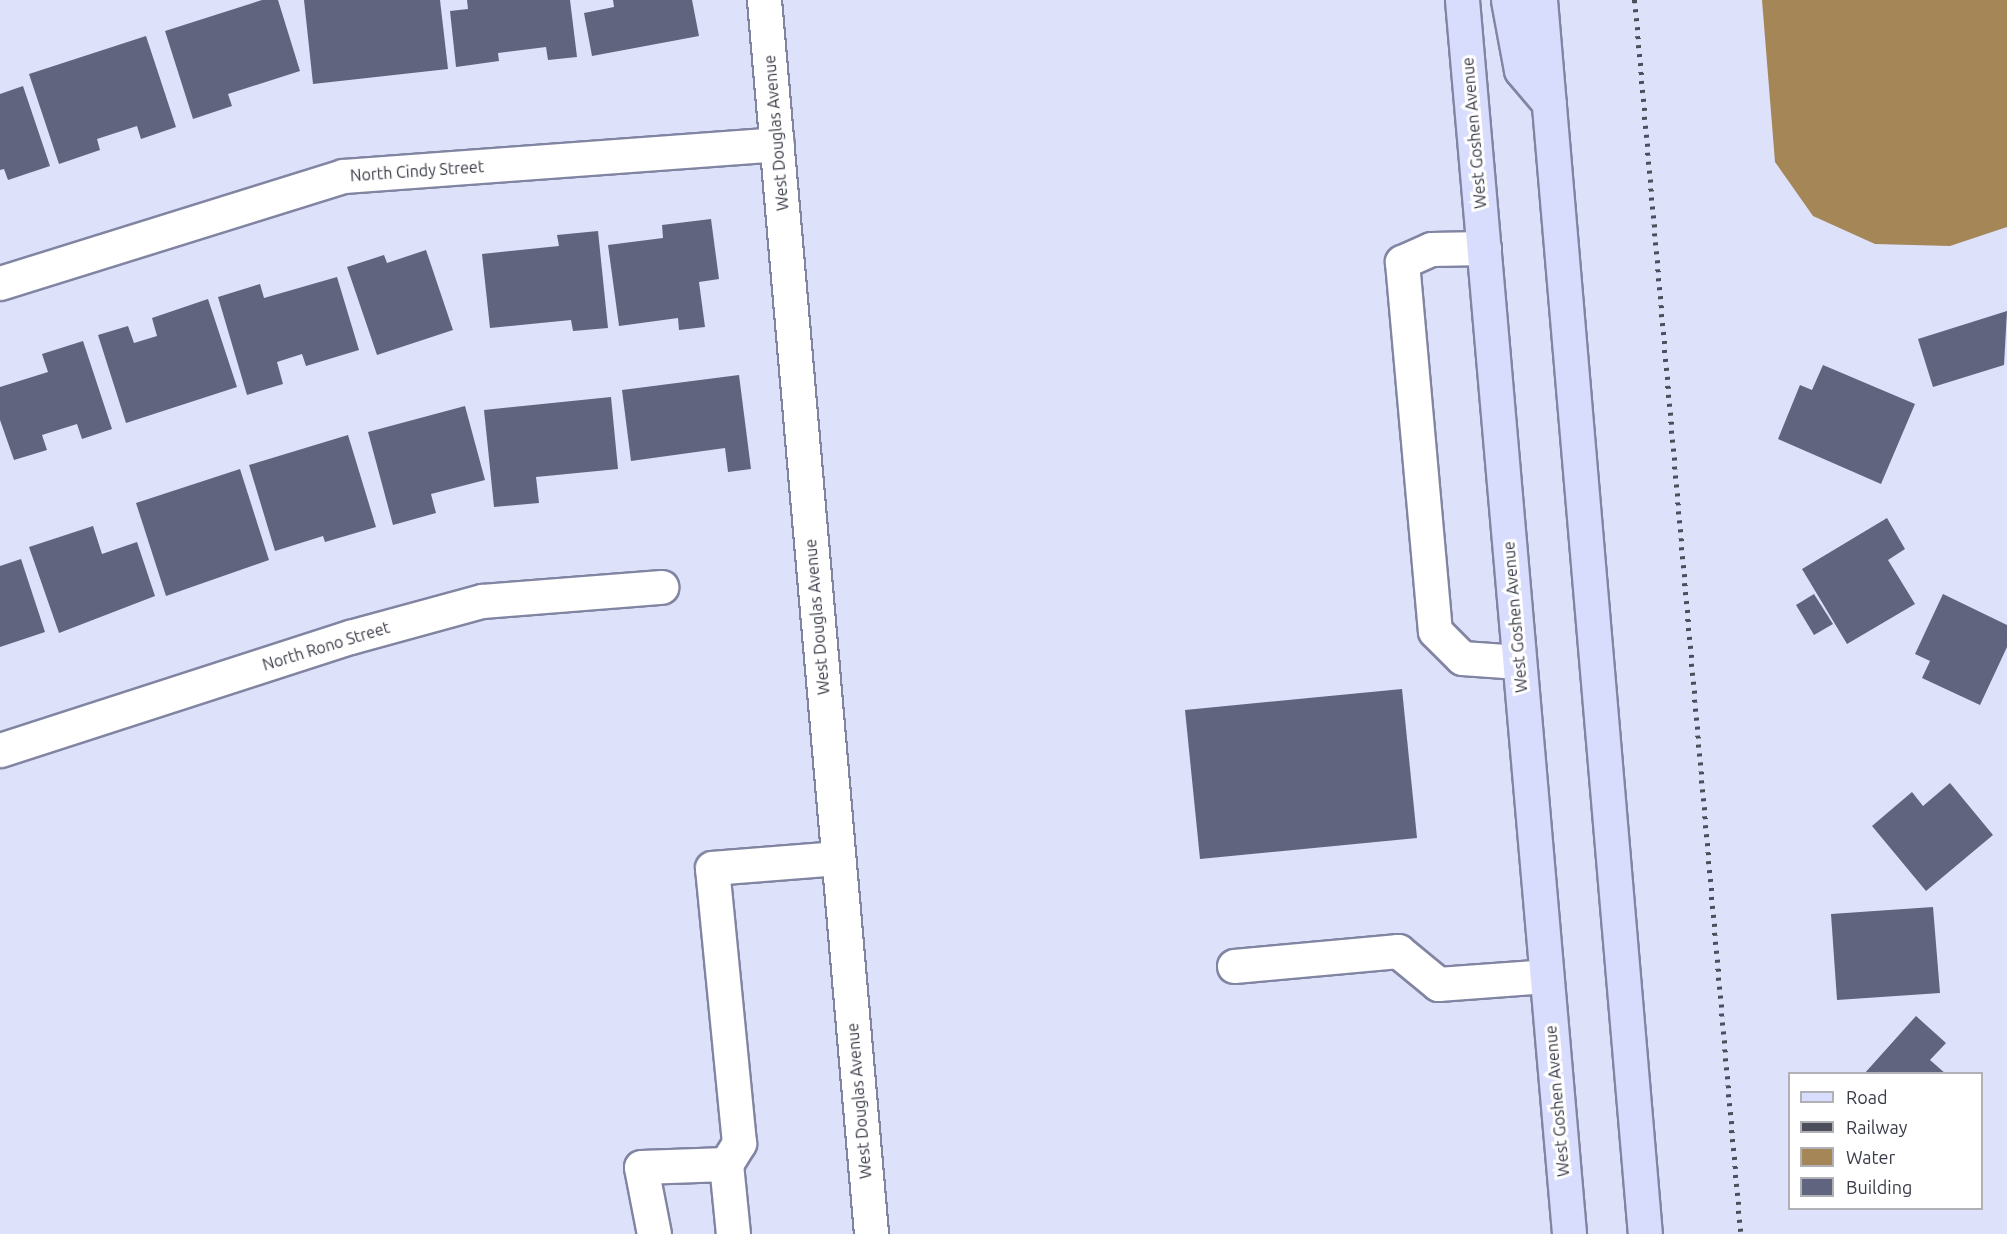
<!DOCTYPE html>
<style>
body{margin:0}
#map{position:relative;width:2007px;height:1234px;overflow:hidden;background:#dde1fa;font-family:Ubuntu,sans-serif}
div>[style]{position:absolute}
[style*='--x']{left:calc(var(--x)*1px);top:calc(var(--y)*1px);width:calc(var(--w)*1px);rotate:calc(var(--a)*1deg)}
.water>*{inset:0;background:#a48657}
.building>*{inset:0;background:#60647f}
.roads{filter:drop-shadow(2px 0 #8185a2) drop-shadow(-2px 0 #8185a2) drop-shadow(0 2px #8185a2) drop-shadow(0 -2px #8185a2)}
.minor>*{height:33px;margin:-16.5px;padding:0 16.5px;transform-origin:16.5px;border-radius:16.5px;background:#fff}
.major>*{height:33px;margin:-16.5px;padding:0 16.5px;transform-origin:16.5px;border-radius:16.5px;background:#d9ddfd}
.rail>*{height:4.5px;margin-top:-2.25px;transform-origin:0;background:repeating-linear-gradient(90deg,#4c4e5b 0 3px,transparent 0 9px)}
span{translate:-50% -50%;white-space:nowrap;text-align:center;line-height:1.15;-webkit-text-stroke:6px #fff;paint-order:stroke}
.street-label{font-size:16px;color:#3a3c48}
.legend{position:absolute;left:1788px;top:1072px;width:195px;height:138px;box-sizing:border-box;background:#fff;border:2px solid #b0b1b6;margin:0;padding:8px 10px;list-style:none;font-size:18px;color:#3a3c48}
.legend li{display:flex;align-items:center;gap:12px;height:30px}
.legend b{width:30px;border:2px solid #b0b1b6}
</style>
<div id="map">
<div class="water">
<div style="clip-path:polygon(1762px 0,2007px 0,2007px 227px,1950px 246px,1875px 244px,1813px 216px,1775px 162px)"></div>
</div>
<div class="building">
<div style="clip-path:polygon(262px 0,278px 0,300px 71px,228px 94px,232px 106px,193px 119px,165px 31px)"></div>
<div style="clip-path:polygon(304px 0,440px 0,448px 69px,313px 84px)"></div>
<div style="clip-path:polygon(467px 0,570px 0,577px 57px,548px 60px,546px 47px,498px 53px,499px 61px,456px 67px,450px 11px,468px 9px)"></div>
<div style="clip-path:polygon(613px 0,692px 0,699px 36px,592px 56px,584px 13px,614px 7px)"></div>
<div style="clip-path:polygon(146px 36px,176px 127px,141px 139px,137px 126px,97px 139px,100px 150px,59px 164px,29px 74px)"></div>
<div style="clip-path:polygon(23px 86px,50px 166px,8px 180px,4px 169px,0 170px,0 94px)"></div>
<div style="clip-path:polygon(711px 219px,719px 279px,699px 282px,705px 327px,679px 330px,678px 318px,619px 326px,608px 245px,663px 238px,662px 225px)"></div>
<div style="clip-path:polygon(598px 231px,608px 328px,573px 331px,571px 320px,490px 328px,482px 254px,559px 246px,557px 235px)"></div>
<div style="clip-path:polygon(426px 250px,453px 330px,377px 355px,347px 267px,384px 255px,387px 263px)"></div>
<div style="clip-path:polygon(337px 277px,359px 350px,306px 366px,302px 354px,277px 362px,283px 384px,247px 395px,218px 297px,260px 284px,264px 298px)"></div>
<div style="clip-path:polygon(208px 299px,237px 387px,126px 423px,98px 335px,128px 326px,134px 343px,157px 336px,152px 318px)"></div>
<div style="clip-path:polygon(2007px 311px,2004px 365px,1933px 387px,1918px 339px)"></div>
<div style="clip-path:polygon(83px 341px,112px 429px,82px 439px,77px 424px,42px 435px,47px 450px,14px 460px,0 420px,0 387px,48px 372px,42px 354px)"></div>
<div style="clip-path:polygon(1823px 365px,1915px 404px,1881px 484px,1778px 439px,1800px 385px,1812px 390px)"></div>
<div style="clip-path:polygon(739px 375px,751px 469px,728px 472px,725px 448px,631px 461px,622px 390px)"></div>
<div style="clip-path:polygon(611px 397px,618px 469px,536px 477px,539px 503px,494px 507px,484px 410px)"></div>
<div style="clip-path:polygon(465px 406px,485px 480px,431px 494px,436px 513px,393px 525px,368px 432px)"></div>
<div style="clip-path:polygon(348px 435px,376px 527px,325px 542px,323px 536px,275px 551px,249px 465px)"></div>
<div style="clip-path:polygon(240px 469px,269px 560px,166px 596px,136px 503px)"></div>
<div style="clip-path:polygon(1887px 518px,1905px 549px,1888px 560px,1915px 604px,1847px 644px,1802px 569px)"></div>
<div style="clip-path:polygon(93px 526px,102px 554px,137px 542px,155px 596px,59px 633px,29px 547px)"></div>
<div style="clip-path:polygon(21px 559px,45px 632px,0 647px,0 566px)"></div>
<div style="clip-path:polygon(1814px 594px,1833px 624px,1814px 635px,1796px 605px)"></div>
<div style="clip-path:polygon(1943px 594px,2007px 625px,2007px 647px,1980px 705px,1922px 678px,1930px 661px,1915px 654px)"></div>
<div style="clip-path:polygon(1402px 689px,1417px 838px,1200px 859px,1185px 710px)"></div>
<div style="clip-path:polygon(1950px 783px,1993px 835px,1926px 891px,1872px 826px,1912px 792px,1923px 806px)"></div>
<div style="clip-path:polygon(1933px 907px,1940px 993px,1837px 1000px,1831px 914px)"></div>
<div style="clip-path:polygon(1916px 1016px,1946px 1043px,1930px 1060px,1946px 1074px,1864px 1074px)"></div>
</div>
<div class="roads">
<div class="minor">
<div style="--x:764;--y:0;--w:1239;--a:85.04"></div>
<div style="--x:1484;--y:248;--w:53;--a:178.9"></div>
<div style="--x:1431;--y:249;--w:32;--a:156"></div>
<div style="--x:1402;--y:262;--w:370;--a:84.9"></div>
<div style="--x:1435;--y:631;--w:38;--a:45"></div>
<div style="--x:1462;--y:658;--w:57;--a:4"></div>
<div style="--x:0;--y:283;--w:359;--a:-17.3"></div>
<div style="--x:343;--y:176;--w:435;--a:-4.2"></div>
<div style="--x:0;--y:750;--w:368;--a:-17.9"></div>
<div style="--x:350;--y:637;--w:137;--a:-15.3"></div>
<div style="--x:482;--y:601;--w:180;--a:-4.5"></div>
<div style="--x:1234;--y:966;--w:165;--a:-5.2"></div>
<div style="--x:1398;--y:951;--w:52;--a:39.5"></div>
<div style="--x:1438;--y:984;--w:108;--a:-4.2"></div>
<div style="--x:654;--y:1234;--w:68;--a:-101"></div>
<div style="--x:641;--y:1167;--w:85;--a:-2"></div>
<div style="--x:733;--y:1234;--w:70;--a:-95.7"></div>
<div style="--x:726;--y:1164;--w:25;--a:-58"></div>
<div style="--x:739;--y:1143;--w:276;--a:-95.6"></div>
<div style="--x:712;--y:868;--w:126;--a:-4.5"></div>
</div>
<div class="major">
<div style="--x:1462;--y:0;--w:1239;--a:85.04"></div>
<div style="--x:1508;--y:0;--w:71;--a:79.5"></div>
<div style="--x:1521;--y:70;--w:43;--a:49.7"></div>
<div style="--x:1540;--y:0;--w:1238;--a:85.14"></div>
</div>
</div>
<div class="rail">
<div style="--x:1635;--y:0;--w:1239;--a:85.09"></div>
</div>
<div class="street-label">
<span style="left:776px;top:133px;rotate:-95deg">West Douglas Avenue</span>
<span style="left:1474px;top:133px;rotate:-95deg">West Goshen Avenue</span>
<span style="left:417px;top:171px;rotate:-4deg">North Cindy Street</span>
<span style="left:817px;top:617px;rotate:-95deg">West Douglas Avenue</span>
<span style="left:1515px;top:617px;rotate:-95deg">West Goshen Avenue</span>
<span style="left:326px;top:646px;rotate:-17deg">North Rono Street</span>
<span style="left:859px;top:1101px;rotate:-95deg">West Douglas Avenue</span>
<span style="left:1557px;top:1101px;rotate:-95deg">West Goshen Avenue</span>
</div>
<ul class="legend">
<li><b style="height:8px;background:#d9ddfd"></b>Road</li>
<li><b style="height:8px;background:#4c4e5b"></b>Railway</li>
<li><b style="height:16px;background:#a48657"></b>Water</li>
<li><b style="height:16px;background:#60647f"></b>Building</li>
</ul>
</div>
